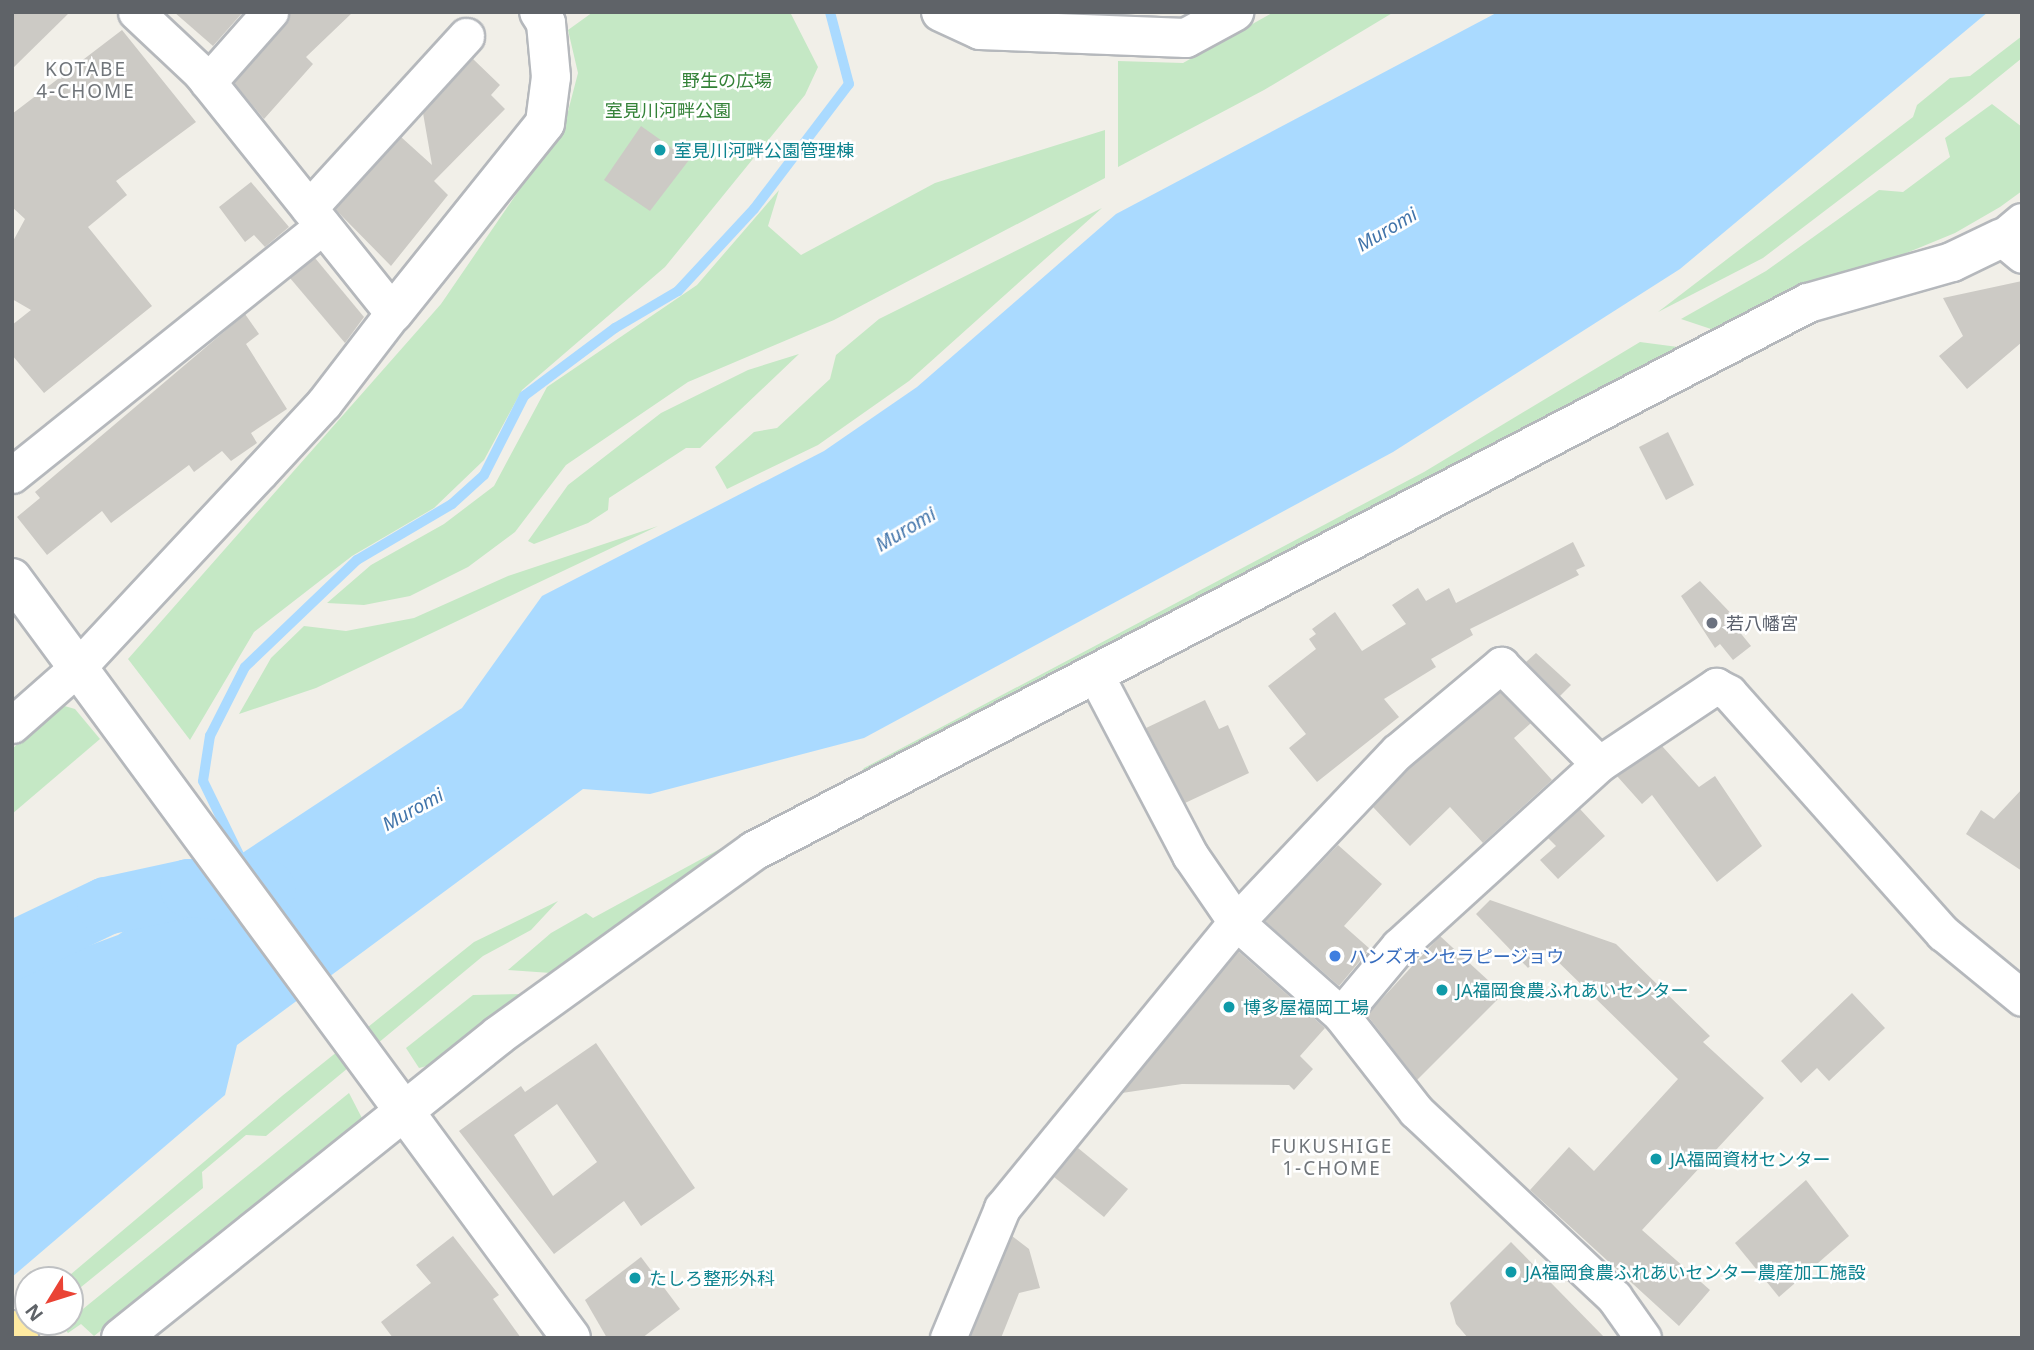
<!DOCTYPE html>
<meta charset="utf-8">
<style>
body{margin:0}
#map{position:relative;width:2034px;height:1350px;overflow:hidden;background:#f1efe8;font-family:"Noto Sans","Noto Sans JP",sans-serif}
div>[style]{position:absolute}
[style*='--x']{left:calc(var(--x)*1px);top:calc(var(--y)*1px);width:calc(var(--w)*1px);rotate:calc(var(--a)*1deg)}
.green>*{inset:0;background:#c5e8c5}
.water>*{inset:0;background:#aadaff}
.stream>*{height:10px;margin:-5px;padding:0 5px;transform-origin:5px;border-radius:5px;background:#aadaff}
.river>*{height:58px;margin:-29px;padding:0 29px;transform-origin:29px;border-radius:29px;background:#aadaff}
.building>*{inset:0;background:#cccac5}
.roads{filter:drop-shadow(2px 0 #b5b8bc) drop-shadow(-2px 0 #b5b8bc) drop-shadow(0 2px #b5b8bc) drop-shadow(0 -2px #b5b8bc)}
.minor>*{height:35px;margin:-17.5px;padding:0 17.5px;transform-origin:17.5px;border-radius:17.5px;background:#fff}
.tertiary>*{height:38px;margin:-19px;padding:0 19px;transform-origin:19px;border-radius:19px;background:#fff}
.trunk>*{height:38px;margin:-19px;padding:0 19px;transform-origin:19px;border-radius:19px;background:#feeaa1}
.dots>*{width:19px;height:19px;translate:-50% -50%;box-sizing:border-box;border:4px solid #fff;border-radius:50%}
span{translate:-50% -50%;white-space:nowrap;text-align:center;line-height:1.15;-webkit-text-stroke:5px #fff;paint-order:stroke}
.park-label{font-size:18px;color:#348238}
.culture-label{font-size:18px;color:#0d838f}
.left{translate:0 -50%;text-align:left}
.worship-label{font-size:18px;color:#5b616d}
.shop-label{font-size:18px;color:#366cbe}
.neighbourhood-label{font-size:19px;color:#70757a;letter-spacing:2px}
.water-label{font-size:19px;color:#4174aa;font-style:italic}
.frame{position:absolute;inset:0;border:14px solid #5f6368;pointer-events:none}
.north{position:absolute;left:14px;top:1266px;width:70px;height:70px;box-sizing:border-box;background:#fff;border:2px solid #bfc1c3;border-radius:50%;rotate:232deg;font-size:19px;font-weight:700;line-height:28px;text-align:center;color:#5f6368}
.north::after{content:'';display:block;margin:auto;width:24px;height:32px;background:#ea4335;clip-path:polygon(50% 0,100% 100%,50% 72%,0 100%)}
</style>
<div id="map">
<div class="green">
<div style="clip-path:polygon(593px 12px,790px 12px,818px 67px,805px 95px,665px 267px,522px 390px,484px 460px,434px 508px,352px 556px,254px 632px,190px 740px,128px 659px,441px 304px,565px 123px,578px 73px,568px 30px)"></div>
<div style="clip-path:polygon(1274px 12px,1394px 12px,1264px 90px,1118px 167px,1118px 61px,1183px 63px)"></div>
<div style="clip-path:polygon(2022px 36px,2022px 58px,1969px 101px,1763px 258px,1658px 312px,1913px 117px,1917px 105px,1950px 78px,1970px 76px)"></div>
<div style="clip-path:polygon(1992px 104px,2022px 127px,2022px 191px,2000px 207px,1955px 233px,1717px 331px,1681px 319px,1766px 271px,1879px 190px,1903px 192px,1950px 157px,1945px 138px)"></div>
<div style="clip-path:polygon(1105px 130px,1105px 178px,834px 320px,688px 382px,566px 465px,515px 532px,468px 567px,410px 596px,364px 605px,327px 603px,371px 565px,444px 524px,494px 486px,547px 387px,697px 285px,779px 190px,768px 226px,801px 255px,935px 183px)"></div>
<div style="clip-path:polygon(1102px 208px,909px 381px,818px 445px,727px 489px,715px 467px,754px 432px,777px 428px,830px 379px,836px 355px,879px 319px)"></div>
<div style="clip-path:polygon(1640px 342px,1693px 349px,848px 789px,864px 768px,1424px 472px)"></div>
<div style="clip-path:polygon(799px 354px,700px 448px,686px 448px,609px 498px,608px 510px,588px 523px,534px 544px,528px 541px,568px 485px,661px 413px,748px 370px)"></div>
<div style="clip-path:polygon(658px 526px,316px 688px,239px 714px,271px 658px,304px 626px,346px 631px,414px 618px,508px 576px)"></div>
<div style="clip-path:polygon(61px 705px,75px 709px,100px 739px,12px 814px,12px 749px)"></div>
<div style="clip-path:polygon(766px 824px,551px 973px,508px 970px,551px 933px,586px 913px,593px 918px)"></div>
<div style="clip-path:polygon(558px 901px,531px 930px,483px 956px,266px 1136px,246px 1135px,202px 1172px,203px 1188px,70px 1296px,70px 1280px,64px 1280px,282px 1096px,474px 942px)"></div>
<div style="clip-path:polygon(526px 994px,439px 1063px,419px 1068px,406px 1048px,473px 995px)"></div>
<div style="clip-path:polygon(349px 1093px,364px 1122px,94px 1336px,81px 1324px,68px 1333px,62px 1326px)"></div>
</div>
<div class="water">
<div style="clip-path:polygon(1498px 12px,1988px 12px,1680px 269px,1393px 452px,864px 738px,650px 794px,583px 789px,237px 1045px,225px 1095px,12px 1277px,12px 974px,118px 935px,462px 708px,542px 596px,824px 451px,917px 387px,1116px 214px)"></div>
</div>
<div class="stream">
<div style="--x:244;--y:865;--w:93;--a:-116"></div>
<div style="--x:203;--y:781;--w:46;--a:-81.2"></div>
<div style="--x:210;--y:736;--w:77;--a:-63.1"></div>
<div style="--x:245;--y:667;--w:155;--a:-43.7"></div>
<div style="--x:357;--y:560;--w:110;--a:-30.5"></div>
<div style="--x:452;--y:504;--w:43;--a:-42.2"></div>
<div style="--x:484;--y:475;--w:89;--a:-63.1"></div>
<div style="--x:524;--y:396;--w:114;--a:-36.8"></div>
<div style="--x:615;--y:328;--w:73;--a:-30.4"></div>
<div style="--x:678;--y:291;--w:112;--a:-47.2"></div>
<div style="--x:754;--y:209;--w:157;--a:-52.8"></div>
<div style="--x:849;--y:84;--w:74;--a:-104.8"></div>
</div>
<div class="river">
<div style="--x:12;--y:951;--w:104;--a:-25.6"></div>
<div style="--x:106;--y:906;--w:85;--a:-12.2"></div>
<div style="--x:189;--y:888;--w:70;--a:4.9"></div>
<div style="--x:259;--y:894;--w:9;--a:-32"></div>
</div>
<div class="building">
<div style="clip-path:polygon(12px 12px,70px 12px,12px 69px)"></div>
<div style="clip-path:polygon(174px 12px,243px 12px,213px 46px)"></div>
<div style="clip-path:polygon(290px 12px,353px 12px,306px 57px,313px 64px,264px 119px,234px 83px,285px 25px)"></div>
<div style="clip-path:polygon(122px 30px,196px 122px,116px 181px,127px 195px,88px 227px,152px 306px,44px 393px,12px 355px,12px 325px,31px 310px,12px 299px,12px 243px,25px 219px,12px 207px,12px 114px)"></div>
<div style="clip-path:polygon(473px 59px,500px 85px,491px 95px,505px 109px,434px 181px,448px 195px,391px 266px,335px 209px,401px 137px,432px 165px,423px 113px)"></div>
<div style="clip-path:polygon(641px 126px,689px 160px,650px 211px,604px 180px)"></div>
<div style="clip-path:polygon(251px 182px,289px 227px,265px 247px,254px 235px,245px 242px,219px 207px)"></div>
<div style="clip-path:polygon(315px 258px,364px 317px,345px 343px,290px 278px)"></div>
<div style="clip-path:polygon(2022px 281px,2022px 342px,1967px 389px,1939px 356px,1963px 336px,1943px 298px)"></div>
<div style="clip-path:polygon(245px 314px,259px 334px,246px 344px,287px 409px,251px 433px,257px 443px,231px 461px,222px 451px,194px 472px,189px 465px,111px 523px,102px 511px,47px 555px,17px 517px,40px 498px,35px 492px)"></div>
<div style="clip-path:polygon(1668px 432px,1694px 485px,1666px 500px,1639px 447px)"></div>
<div style="clip-path:polygon(1573px 542px,1585px 566px,1576px 570px,1579px 575px,1470px 629px,1473px 635px,1431px 659px,1436px 667px,1384px 699px,1399px 717px,1317px 782px,1289px 748px,1306px 734px,1268px 686px,1316px 649px,1309px 639px,1316px 634px,1312px 629px,1335px 612px,1362px 651px,1406px 624px,1392px 605px,1418px 588px,1426px 601px,1449px 588px,1456px 603px)"></div>
<div style="clip-path:polygon(1700px 581px,1743px 626px,1738px 630px,1751px 646px,1733px 660px,1720px 644px,1715px 648px,1681px 596px)"></div>
<div style="clip-path:polygon(1536px 653px,1571px 685px,1560px 696px,1526px 662px)"></div>
<div style="clip-path:polygon(1500px 692px,1531px 723px,1514px 738px,1552px 780px,1483px 843px,1450px 807px,1410px 846px,1373px 807px,1411px 767px)"></div>
<div style="clip-path:polygon(1205px 700px,1219px 729px,1228px 725px,1249px 773px,1185px 803px,1146px 728px)"></div>
<div style="clip-path:polygon(1662px 746px,1699px 787px,1715px 776px,1762px 846px,1717px 882px,1652px 795px,1642px 804px,1617px 776px)"></div>
<div style="clip-path:polygon(2022px 789px,2022px 871px,1966px 834px,1981px 810px,1994px 819px)"></div>
<div style="clip-path:polygon(1580px 809px,1605px 836px,1558px 879px,1540px 860px,1556px 846px,1548px 838px)"></div>
<div style="clip-path:polygon(1338px 845px,1382px 884px,1344px 926px,1370px 949px,1339px 986px,1265px 921px)"></div>
<div style="clip-path:polygon(1490px 900px,1616px 944px,1710px 1036px,1703px 1042px,1764px 1098px,1642px 1230px,1710px 1290px,1679px 1326px,1530px 1190px,1569px 1147px,1594px 1171px,1678px 1079px,1546px 950px,1528px 968px,1476px 914px)"></div>
<div style="clip-path:polygon(1440px 936px,1503px 994px,1417px 1080px,1367px 1015px)"></div>
<div style="clip-path:polygon(1238px 951px,1325px 1028px,1300px 1056px,1313px 1069px,1294px 1090px,1289px 1085px,1182px 1084px,1122px 1093px)"></div>
<div style="clip-path:polygon(1852px 993px,1885px 1028px,1829px 1081px,1817px 1068px,1801px 1083px,1781px 1061px)"></div>
<div style="clip-path:polygon(evenodd,596px 1043px,695px 1188px,641px 1226px,624px 1201px,554px 1254px,459px 1131px,521px 1086px,525px 1092px,596px 1043px,557px 1104px,597px 1162px,553px 1196px,514px 1135px,557px 1104px)"></div>
<div style="clip-path:polygon(1078px 1148px,1128px 1189px,1104px 1217px,1054px 1177px)"></div>
<div style="clip-path:polygon(1806px 1180px,1849px 1236px,1779px 1297px,1735px 1243px)"></div>
<div style="clip-path:polygon(453px 1236px,499px 1295px,493px 1299px,521px 1338px,393px 1338px,381px 1322px,431px 1283px,416px 1265px)"></div>
<div style="clip-path:polygon(1012px 1236px,1029px 1249px,1040px 1288px,1019px 1293px,1001px 1338px,970px 1338px)"></div>
<div style="clip-path:polygon(1511px 1242px,1605px 1338px,1468px 1338px,1456px 1324px,1450px 1303px)"></div>
<div style="clip-path:polygon(641px 1257px,680px 1309px,642px 1338px,607px 1338px,585px 1300px)"></div>
</div>
<div class="roads">
<div class="minor">
<div style="--x:208;--y:82;--w:94;--a:-48.5"></div>
<div style="--x:309;--y:208;--w:233;--a:-47.6"></div>
<div style="--x:2022;--y:221;--w:26;--a:140"></div>
<div style="--x:2002;--y:238;--w:26;--a:40"></div>
<div style="--x:12;--y:475;--w:398;--a:-38.7"></div>
<div style="--x:1094;--y:672;--w:207;--a:62.3"></div>
<div style="--x:1190;--y:855;--w:81;--a:55.5"></div>
<div style="--x:1236;--y:922;--w:140;--a:41.5"></div>
<div style="--x:1341;--y:1015;--w:122;--a:52"></div>
<div style="--x:1416;--y:1111;--w:272;--a:43.2"></div>
<div style="--x:1614;--y:1297;--w:50;--a:54.7"></div>
<div style="--x:12;--y:725;--w:89;--a:-41.4"></div>
<div style="--x:79;--y:666;--w:265;--a:-47"></div>
<div style="--x:260;--y:472;--w:94;--a:-47.2"></div>
<div style="--x:324;--y:403;--w:113;--a:-52.5"></div>
<div style="--x:393;--y:313;--w:307;--a:-128.7"></div>
<div style="--x:201;--y:73;--w:89;--a:-136.8"></div>
<div style="--x:1341;--y:1015;--w:90;--a:-50"></div>
<div style="--x:1399;--y:946;--w:270;--a:-42.3"></div>
<div style="--x:1599;--y:764;--w:141;--a:-33.7"></div>
<div style="--x:1716;--y:686;--w:15;--a:28"></div>
<div style="--x:1729;--y:693;--w:322;--a:48.3"></div>
<div style="--x:1943;--y:933;--w:102;--a:39.4"></div>
<div style="--x:948;--y:1338;--w:141;--a:-67.4"></div>
<div style="--x:1002;--y:1208;--w:370;--a:-50.7"></div>
<div style="--x:1236;--y:922;--w:234;--a:-46.6"></div>
<div style="--x:1397;--y:752;--w:136;--a:-39.9"></div>
<div style="--x:1501;--y:665;--w:139;--a:45.3"></div>
</div>
<div class="tertiary">
<div style="--x:941;--y:12;--w:43;--a:24.8"></div>
<div style="--x:980;--y:30;--w:206;--a:2.2"></div>
<div style="--x:1186;--y:38;--w:55;--a:-28.4"></div>
<div style="--x:393;--y:313;--w:243;--a:-51.3"></div>
<div style="--x:545;--y:123;--w:46;--a:-82.6"></div>
<div style="--x:551;--y:77;--w:54;--a:-95.3"></div>
<div style="--x:546;--y:23;--w:13;--a:-122"></div>
<div style="--x:12;--y:578;--w:943;--a:53.66"></div>
<div style="--x:121;--y:1338;--w:484;--a:-38.7"></div>
<div style="--x:499;--y:1035;--w:314;--a:-35.8"></div>
<div style="--x:754;--y:851;--w:1188;--a:-27.47"></div>
<div style="--x:1808;--y:303;--w:150;--a:-15.9"></div>
<div style="--x:1952;--y:262;--w:55;--a:-25.6"></div>
</div>
<div class="trunk">
<div style="--x:12;--y:1330;--w:11;--a:49"></div>
</div>
</div>
<div class="dots">
<div style="left:660px;top:150px;background:#0f9aa8"></div>
<div style="left:1712px;top:623px;background:#6b7280"></div>
<div style="left:1335px;top:956px;background:#3f7fe0"></div>
<div style="left:1442px;top:990px;background:#0f9aa8"></div>
<div style="left:1229px;top:1007px;background:#0f9aa8"></div>
<div style="left:1656px;top:1159px;background:#0f9aa8"></div>
<div style="left:1511px;top:1272px;background:#0f9aa8"></div>
<div style="left:635px;top:1278px;background:#0f9aa8"></div>
</div>
<div class="park-label">
<span style="left:727px;top:80px">野生の広場</span>
<span style="left:668px;top:110px">室見川河畔公園</span>
</div>
<div class="culture-label">
<span class="left" style="left:674px;top:150px">室見川河畔公園管理棟</span>
<span class="left" style="left:1456px;top:990px">JA福岡食農ふれあいセンター</span>
<span class="left" style="left:1243px;top:1007px">博多屋福岡工場</span>
<span class="left" style="left:1670px;top:1159px">JA福岡資材センター</span>
<span class="left" style="left:1525px;top:1272px">JA福岡食農ふれあいセンター農産加工施設</span>
<span class="left" style="left:649px;top:1278px">たしろ整形外科</span>
</div>
<div class="worship-label">
<span class="left" style="left:1726px;top:623px">若八幡宮</span>
</div>
<div class="shop-label">
<span class="left" style="left:1349px;top:956px">ハンズオンセラピージョウ</span>
</div>
<div class="neighbourhood-label">
<span style="left:86px;top:81px">KOTABE<br>4-CHOME</span>
<span style="left:1332px;top:1158px">FUKUSHIGE<br>1-CHOME</span>
</div>
<div class="water-label">
<span style="left:1387px;top:230px;rotate:-31deg">Muromi</span>
<span style="left:906px;top:530px;rotate:-31deg">Muromi</span>
<span style="left:413px;top:810px;rotate:-29deg">Muromi</span>
</div>
<div class="frame"></div>
<div class="north">N</div>
</div>
